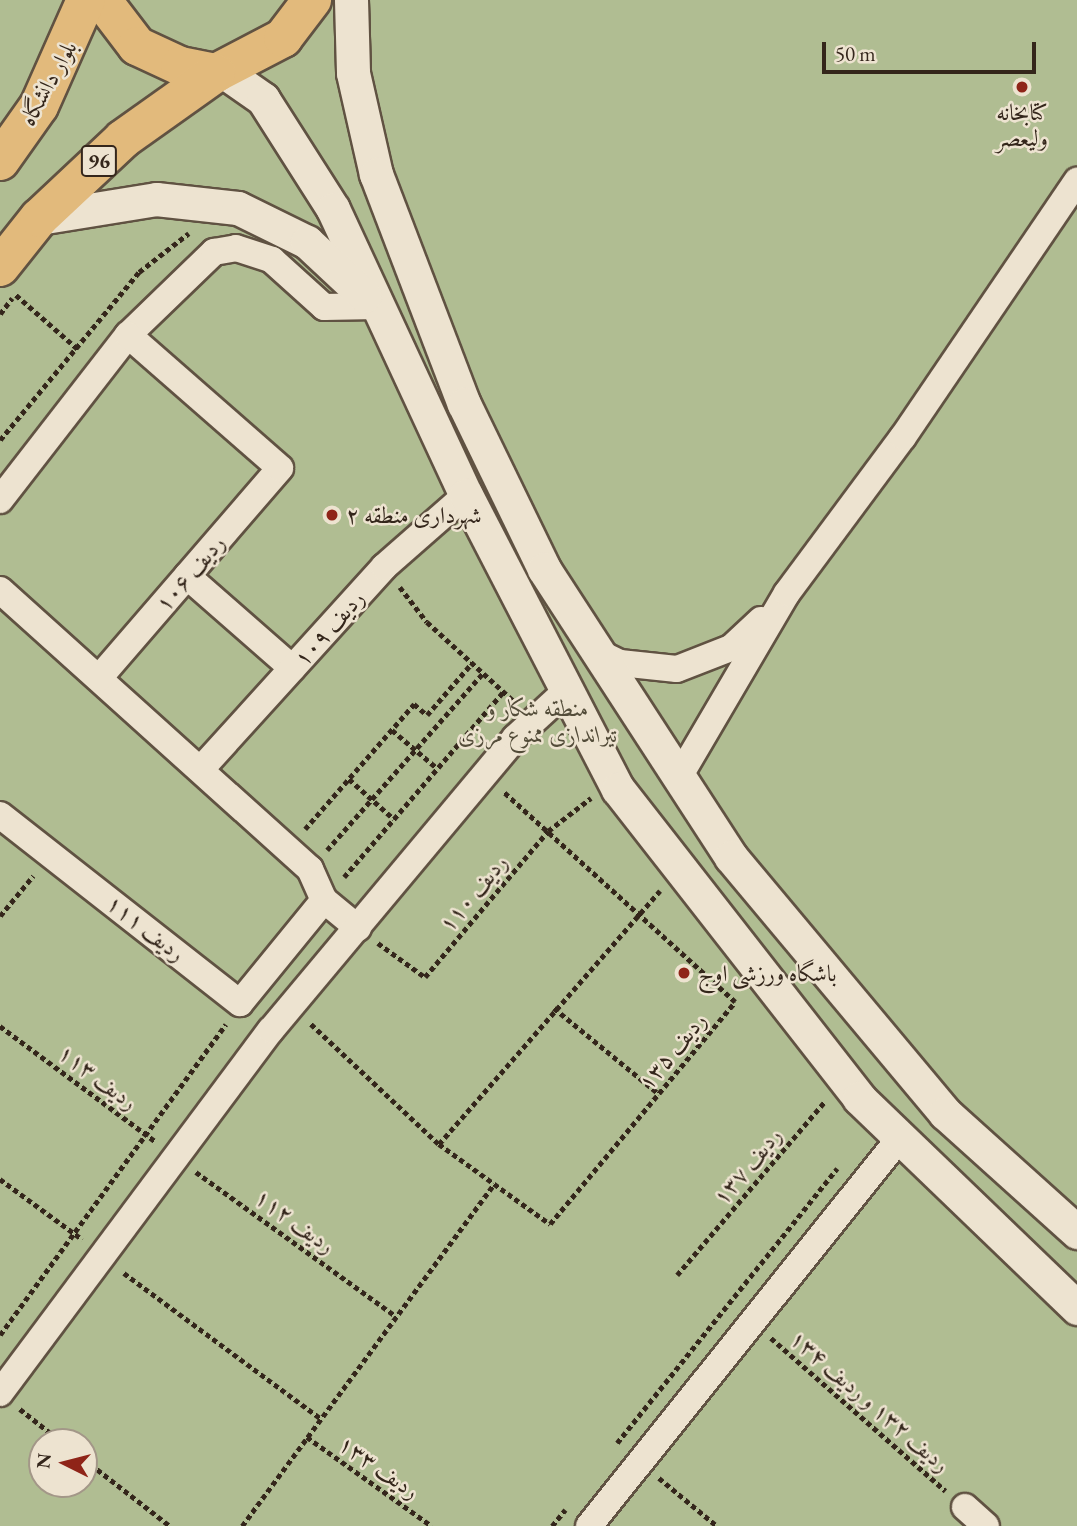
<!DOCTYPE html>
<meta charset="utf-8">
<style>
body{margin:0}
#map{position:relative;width:1077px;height:1526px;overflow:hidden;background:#e3d4b7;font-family:"EB Garamond",Amiri,serif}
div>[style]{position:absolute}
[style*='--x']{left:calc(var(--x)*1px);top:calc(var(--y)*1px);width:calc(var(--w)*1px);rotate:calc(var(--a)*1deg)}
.green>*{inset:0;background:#b0bd92}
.path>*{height:4.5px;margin-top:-2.25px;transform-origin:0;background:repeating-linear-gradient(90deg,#34261b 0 5px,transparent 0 8.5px)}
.roads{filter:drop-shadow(2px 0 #605242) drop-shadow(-2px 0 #605242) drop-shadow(0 2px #605242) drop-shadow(0 -2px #605242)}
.minor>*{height:26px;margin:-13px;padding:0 13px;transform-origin:13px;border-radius:13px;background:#ede3d0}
.tertiary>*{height:33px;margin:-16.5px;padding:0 16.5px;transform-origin:16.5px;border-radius:16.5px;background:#ede3d0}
.primary>*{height:38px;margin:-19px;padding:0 19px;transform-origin:19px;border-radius:19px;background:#e2ba7c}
.dots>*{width:19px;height:19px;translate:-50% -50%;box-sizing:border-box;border:4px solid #ede3d0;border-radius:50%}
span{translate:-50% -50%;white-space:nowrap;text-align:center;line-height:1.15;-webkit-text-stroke:5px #ede3d0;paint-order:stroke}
.shield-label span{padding:2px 5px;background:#ede3d0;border:2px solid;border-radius:5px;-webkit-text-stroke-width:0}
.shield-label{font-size:21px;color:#34261b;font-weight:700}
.street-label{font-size:23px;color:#34261b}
.poi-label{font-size:23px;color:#34261b}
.left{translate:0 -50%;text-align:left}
.park-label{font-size:23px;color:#534c39;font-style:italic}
.north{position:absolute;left:28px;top:1428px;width:70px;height:70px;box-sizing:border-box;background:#ede3d0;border:2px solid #a39788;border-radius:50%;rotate:276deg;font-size:19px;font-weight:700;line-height:28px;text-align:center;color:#34261b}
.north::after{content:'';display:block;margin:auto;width:24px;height:32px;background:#8f2418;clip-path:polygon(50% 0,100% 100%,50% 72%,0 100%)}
.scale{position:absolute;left:822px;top:42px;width:214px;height:32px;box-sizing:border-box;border:4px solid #34261b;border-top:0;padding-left:9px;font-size:21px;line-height:24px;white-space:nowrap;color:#34261b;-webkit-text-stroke:5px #ede3d0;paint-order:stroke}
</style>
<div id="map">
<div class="green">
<div style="clip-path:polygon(evenodd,0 0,1077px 0,1077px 1526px,0 1526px,0 0,42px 1442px,84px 1442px,84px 1484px,42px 1484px,42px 1442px)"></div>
</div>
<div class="path">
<div style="--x:16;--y:295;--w:82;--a:41.1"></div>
<div style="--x:0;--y:314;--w:20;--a:-53"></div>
<div style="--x:0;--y:440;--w:218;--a:-50.4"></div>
<div style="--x:139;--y:272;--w:63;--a:-38"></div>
<div style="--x:400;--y:587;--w:44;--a:52.4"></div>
<div style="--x:427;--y:622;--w:119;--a:42.3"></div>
<div style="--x:392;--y:730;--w:59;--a:40.2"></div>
<div style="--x:349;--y:779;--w:60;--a:41.6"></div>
<div style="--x:305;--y:829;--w:166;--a:-48.9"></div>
<div style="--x:414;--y:704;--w:17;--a:40"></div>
<div style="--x:427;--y:715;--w:69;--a:-49.1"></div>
<div style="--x:327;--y:850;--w:236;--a:-48.6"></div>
<div style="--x:344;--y:877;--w:244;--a:-49.3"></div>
<div style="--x:0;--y:916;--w:52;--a:-50.5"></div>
<div style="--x:378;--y:943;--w:58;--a:35.9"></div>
<div style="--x:425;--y:977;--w:191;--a:-49.9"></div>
<div style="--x:548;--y:831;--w:54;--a:-37.5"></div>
<div style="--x:554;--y:1008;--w:136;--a:39.3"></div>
<div style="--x:311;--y:1024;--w:175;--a:43.2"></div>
<div style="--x:439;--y:1144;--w:137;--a:35.8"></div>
<div style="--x:550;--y:1224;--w:289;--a:-50.2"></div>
<div style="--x:735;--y:1002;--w:313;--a:-137.8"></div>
<div style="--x:0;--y:1026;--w:194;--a:36.6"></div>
<div style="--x:439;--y:1144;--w:336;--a:-48.9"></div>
<div style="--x:196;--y:1172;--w:244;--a:35.8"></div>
<div style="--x:0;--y:1179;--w:102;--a:36.2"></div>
<div style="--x:124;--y:1273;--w:244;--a:36.5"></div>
<div style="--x:677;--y:1275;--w:227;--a:-49.6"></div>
<div style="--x:0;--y:1335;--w:384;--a:-54"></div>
<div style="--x:771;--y:1338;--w:232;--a:41.2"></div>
<div style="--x:20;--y:1409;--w:53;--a:38.2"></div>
<div style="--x:307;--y:1437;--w:153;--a:35.5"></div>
<div style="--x:617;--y:1443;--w:352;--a:-51.3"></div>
<div style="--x:84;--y:1459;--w:109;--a:37.9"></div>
<div style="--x:659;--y:1478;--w:75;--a:39.6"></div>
<div style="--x:242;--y:1526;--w:425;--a:-53.6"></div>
<div style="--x:552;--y:1526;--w:21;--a:-51"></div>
</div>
<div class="roads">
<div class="minor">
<div style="--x:0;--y:500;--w:209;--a:-52.2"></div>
<div style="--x:128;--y:335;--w:120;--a:-44"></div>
<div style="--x:214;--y:252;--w:22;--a:-10"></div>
<div style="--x:236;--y:248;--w:38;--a:18"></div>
<div style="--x:272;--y:260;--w:70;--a:42.1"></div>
<div style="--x:324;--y:307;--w:53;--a:-1.1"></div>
<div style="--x:187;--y:576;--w:140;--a:41.2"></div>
<div style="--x:0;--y:590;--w:417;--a:42"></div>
<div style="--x:310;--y:869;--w:34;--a:66"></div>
<div style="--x:324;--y:900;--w:44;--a:39.5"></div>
<div style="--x:595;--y:651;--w:28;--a:26"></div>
<div style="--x:620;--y:663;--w:57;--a:6"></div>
<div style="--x:677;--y:669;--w:58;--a:-21.3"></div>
<div style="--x:731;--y:648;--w:41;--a:-43"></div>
<div style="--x:99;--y:678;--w:277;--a:-49.2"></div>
<div style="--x:280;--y:468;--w:202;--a:-138.8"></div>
<div style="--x:201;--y:769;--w:273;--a:-47.8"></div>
<div style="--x:384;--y:567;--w:109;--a:-41.3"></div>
<div style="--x:679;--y:777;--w:213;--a:-59.6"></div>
<div style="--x:787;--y:593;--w:194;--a:-53.4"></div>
<div style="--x:903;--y:437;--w:310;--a:-55.8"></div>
<div style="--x:0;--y:815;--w:305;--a:38.1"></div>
<div style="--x:240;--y:1003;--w:133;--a:-50.8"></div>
<div style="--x:0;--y:1393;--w:453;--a:-53.3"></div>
<div style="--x:271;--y:1030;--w:381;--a:-50.1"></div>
<div style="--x:515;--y:738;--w:68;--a:-42.6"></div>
<div style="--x:965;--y:1507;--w:28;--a:42"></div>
<div style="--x:589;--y:1526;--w:494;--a:-51.3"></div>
</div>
<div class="tertiary">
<div style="--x:351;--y:0;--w:73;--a:88.4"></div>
<div style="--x:353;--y:73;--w:104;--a:77.2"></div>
<div style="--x:376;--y:174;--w:246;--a:69.1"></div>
<div style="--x:464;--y:404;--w:183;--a:64.1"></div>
<div style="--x:544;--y:569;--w:343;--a:57"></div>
<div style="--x:731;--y:857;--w:334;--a:50.1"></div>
<div style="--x:945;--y:1113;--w:178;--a:42"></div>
<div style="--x:223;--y:71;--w:49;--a:35"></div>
<div style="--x:263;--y:99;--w:130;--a:57.5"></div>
<div style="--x:333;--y:209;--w:315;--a:65.1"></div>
<div style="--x:466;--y:495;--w:331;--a:62.7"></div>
<div style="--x:618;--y:789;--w:392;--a:52"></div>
<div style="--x:859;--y:1098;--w:303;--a:43.9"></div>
<div style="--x:39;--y:218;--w:119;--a:-9.2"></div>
<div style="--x:156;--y:199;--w:82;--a:6.3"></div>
<div style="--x:238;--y:208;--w:77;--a:26.2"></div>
<div style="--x:307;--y:242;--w:79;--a:43"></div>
</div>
<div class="primary">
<div style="--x:102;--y:0;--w:58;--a:52.7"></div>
<div style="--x:137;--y:46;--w:47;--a:24.9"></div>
<div style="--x:180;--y:66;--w:37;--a:11"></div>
<div style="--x:216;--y:73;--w:76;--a:-27.6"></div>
<div style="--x:283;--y:38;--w:48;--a:-52.7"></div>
<div style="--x:0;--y:161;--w:67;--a:-54.7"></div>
<div style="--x:39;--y:106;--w:116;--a:-66.1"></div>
<div style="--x:0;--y:267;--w:63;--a:-51.5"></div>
<div style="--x:39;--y:218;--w:115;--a:-43.2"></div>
<div style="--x:123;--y:139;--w:114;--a:-35.4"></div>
</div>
</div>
<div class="dots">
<div style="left:1022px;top:87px;background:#8f2418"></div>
<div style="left:332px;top:515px;background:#8f2418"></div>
<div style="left:684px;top:973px;background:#8f2418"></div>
</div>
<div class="shield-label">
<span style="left:99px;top:161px">96</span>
</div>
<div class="street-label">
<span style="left:48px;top:83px;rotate:-61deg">بلوار دانشگاه</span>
<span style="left:190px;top:573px;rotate:-49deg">ردیف ۱۰۶</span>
<span style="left:329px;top:628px;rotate:-48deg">ردیف ۱۰۹</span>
<span style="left:473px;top:893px;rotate:-50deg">ردیف ۱۱۰</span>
<span style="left:146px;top:928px;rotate:38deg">ردیف ۱۱۱</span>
<span style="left:672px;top:1051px;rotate:-50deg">ردیف ۱۳۵</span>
<span style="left:98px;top:1077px;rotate:37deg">ردیف ۱۱۳</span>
<span style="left:747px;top:1166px;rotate:-50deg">ردیف ۱۳۷</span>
<span style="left:295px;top:1221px;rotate:36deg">ردیف ۱۱۲</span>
<span style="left:870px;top:1401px;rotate:41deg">ردیف ۱۳۲ و ردیف ۱۳۴</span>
<span style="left:379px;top:1467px;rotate:35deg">ردیف ۱۳۳</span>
</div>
<div class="poi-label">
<span style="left:1022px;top:125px">کتابخانه<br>ولیعصر</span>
<span class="left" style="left:346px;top:515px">شهرداری منطقه ۲</span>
<span class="left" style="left:698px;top:973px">باشگاه ورزشی اوج</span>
</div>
<div class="park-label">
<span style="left:538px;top:721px">منطقه شکار و<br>تیراندازی ممنوع مرزی</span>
</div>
<div class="north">N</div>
<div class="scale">50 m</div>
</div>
